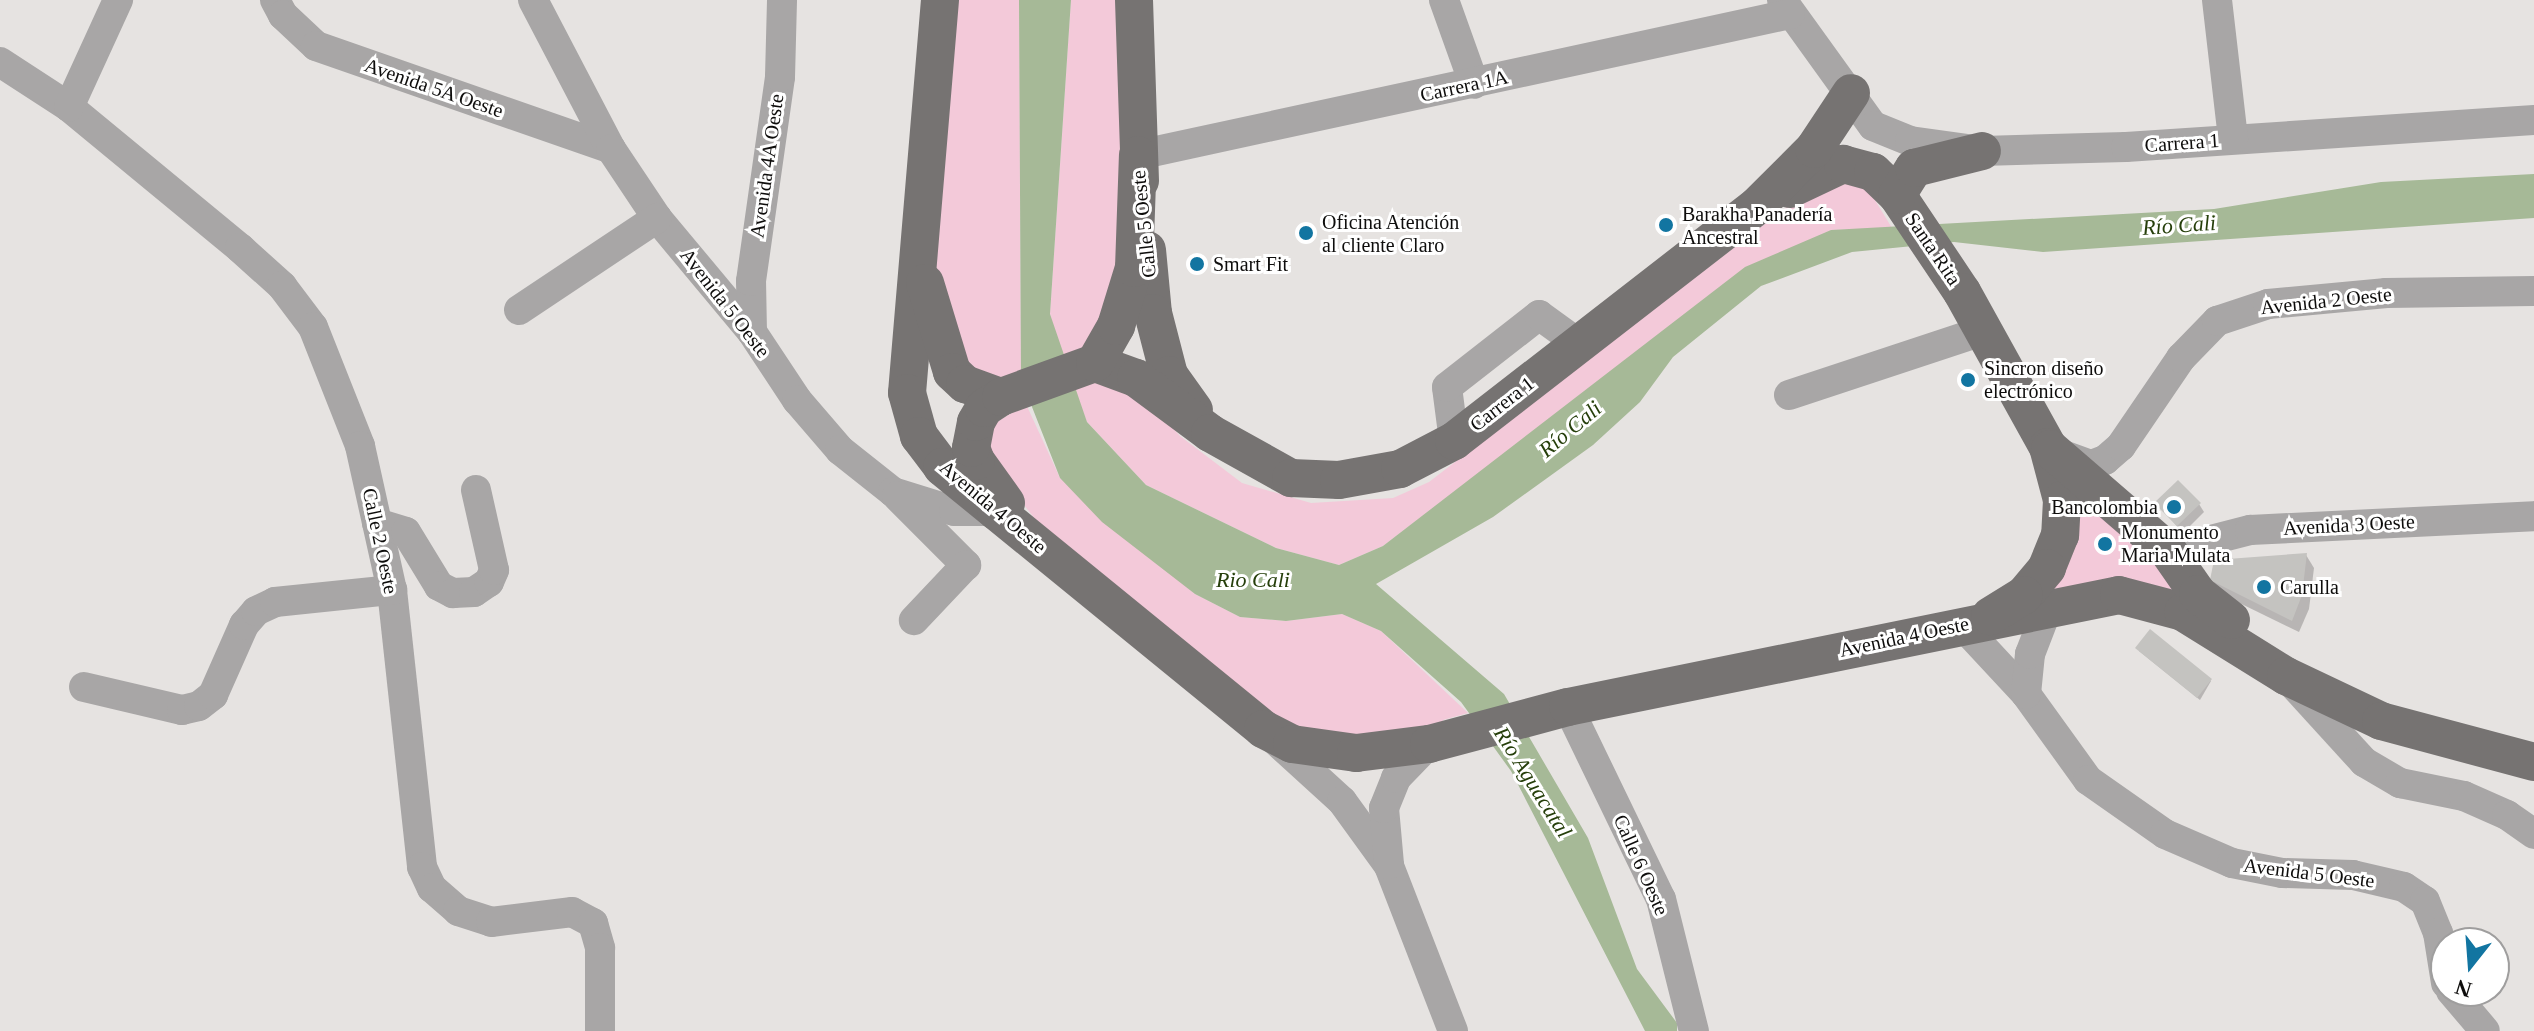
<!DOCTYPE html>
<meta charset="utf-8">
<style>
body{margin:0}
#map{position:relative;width:2534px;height:1031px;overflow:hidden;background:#e6e3e1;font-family:Georgia,serif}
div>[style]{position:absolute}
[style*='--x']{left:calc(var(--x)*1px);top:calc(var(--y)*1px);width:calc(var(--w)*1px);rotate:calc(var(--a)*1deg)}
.green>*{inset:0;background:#f3c9d9}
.water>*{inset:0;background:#a6b997}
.shadow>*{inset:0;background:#0003}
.building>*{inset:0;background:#c4c3c0}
.minor>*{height:30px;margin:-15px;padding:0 15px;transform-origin:15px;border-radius:15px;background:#a8a6a6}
.major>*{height:38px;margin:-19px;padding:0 19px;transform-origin:19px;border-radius:19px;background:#767372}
.dots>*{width:22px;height:22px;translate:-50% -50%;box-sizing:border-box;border:4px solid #fff;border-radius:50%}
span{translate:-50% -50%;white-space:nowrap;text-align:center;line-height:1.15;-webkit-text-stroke:6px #fff;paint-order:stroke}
.street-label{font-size:20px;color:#0e0d0c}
.poi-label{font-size:20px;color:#0e0d0c}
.left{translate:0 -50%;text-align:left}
.right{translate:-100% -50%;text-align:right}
.water-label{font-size:22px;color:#263f0b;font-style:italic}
.north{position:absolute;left:2430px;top:927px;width:80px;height:80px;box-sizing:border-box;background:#fff;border:2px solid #9f9e9e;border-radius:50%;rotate:197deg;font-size:22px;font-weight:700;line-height:32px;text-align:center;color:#0e0d0c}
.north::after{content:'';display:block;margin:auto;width:28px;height:36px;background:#1275a1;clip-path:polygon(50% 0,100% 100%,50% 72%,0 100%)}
</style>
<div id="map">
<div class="green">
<div style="clip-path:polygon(955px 0,1019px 0,1021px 379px,1008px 385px,959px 367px,935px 262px)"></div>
<div style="clip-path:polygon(1071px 0,1119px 0,1122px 158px,1120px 262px,1090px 355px,1064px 363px,1050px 314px)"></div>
<div style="clip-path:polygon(1838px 180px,1867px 187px,1892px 228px,1831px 230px,1555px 416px,1383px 546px,1339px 565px,1276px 548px,1146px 485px,1087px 422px,1073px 386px,1084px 380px,1144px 396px,1180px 436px,1242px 483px,1311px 503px,1393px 498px,1429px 482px,1814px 186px)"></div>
<div style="clip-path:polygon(1026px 404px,1060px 478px,1195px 594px,1240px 617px,1286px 621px,1342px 614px,1381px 631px,1468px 713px,1443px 720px,1443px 725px,1353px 737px,1297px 729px,1275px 718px,1046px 533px,995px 468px,987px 428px)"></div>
<div style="clip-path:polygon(2057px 475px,2168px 551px,2183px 612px,2024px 595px)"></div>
</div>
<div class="water">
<div style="clip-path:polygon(1019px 0,1071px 0,1050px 314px,1087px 422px,1146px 485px,1276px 548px,1339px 565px,1383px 546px,1745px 267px,1831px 230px,2214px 209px,2381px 182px,2534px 174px,2534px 218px,2043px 252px,1954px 242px,1852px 252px,1761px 286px,1673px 357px,1640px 402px,1593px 445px,1493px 517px,1376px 584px,1504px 694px,1588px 838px,1637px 969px,1677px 1023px,1677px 1031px,1645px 1031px,1511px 771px,1461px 702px,1381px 631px,1342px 614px,1286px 621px,1240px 617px,1195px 594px,1102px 522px,1060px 478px,1021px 379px)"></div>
</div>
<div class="shadow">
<div style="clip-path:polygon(2157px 504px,2199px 504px,2204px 512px,2183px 533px)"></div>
<div style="clip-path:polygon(2306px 555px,2314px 568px,2309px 609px,2299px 632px,2219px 593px,2212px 579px)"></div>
<div style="clip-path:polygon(2150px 632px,2211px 681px,2200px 700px,2139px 651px)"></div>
</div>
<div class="building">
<div style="clip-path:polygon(2178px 480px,2201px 503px,2177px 526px,2154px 503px)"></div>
<div style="clip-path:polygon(2307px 553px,2302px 595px,2292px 621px,2210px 580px,2214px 560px)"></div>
<div style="clip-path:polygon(2150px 629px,2212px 679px,2197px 698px,2135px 648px)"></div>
</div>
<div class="minor">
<div style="--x:275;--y:0;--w:17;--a:62"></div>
<div style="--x:283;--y:15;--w:45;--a:43.2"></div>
<div style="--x:316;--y:46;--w:312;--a:19.2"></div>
<div style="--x:533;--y:0;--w:168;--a:62.4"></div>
<div style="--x:611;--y:149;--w:83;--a:56.3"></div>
<div style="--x:657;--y:218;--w:148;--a:50.2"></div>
<div style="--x:752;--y:332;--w:82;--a:56.5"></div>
<div style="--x:797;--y:400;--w:66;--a:49.3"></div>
<div style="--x:840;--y:450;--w:68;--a:38.4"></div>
<div style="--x:893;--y:492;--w:64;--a:17.3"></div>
<div style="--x:954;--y:511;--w:42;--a:0"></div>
<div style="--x:1444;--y:0;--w:89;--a:70.3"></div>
<div style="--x:1782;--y:0;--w:155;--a:54.2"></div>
<div style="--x:1873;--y:126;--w:40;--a:22"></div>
<div style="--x:1910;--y:141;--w:73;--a:7.9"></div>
<div style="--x:1982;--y:151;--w:144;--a:-1.6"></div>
<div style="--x:2126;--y:147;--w:409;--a:-3.8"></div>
<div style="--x:2217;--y:0;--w:140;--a:83.4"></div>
<div style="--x:0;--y:62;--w:82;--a:33.1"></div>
<div style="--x:69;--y:107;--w:222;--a:39.5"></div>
<div style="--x:240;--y:248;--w:57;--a:42.1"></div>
<div style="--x:282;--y:286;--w:51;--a:52.9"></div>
<div style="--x:313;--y:327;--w:128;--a:68.4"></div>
<div style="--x:360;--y:446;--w:148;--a:77.5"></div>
<div style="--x:392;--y:590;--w:279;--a:83.8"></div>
<div style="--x:422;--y:867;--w:23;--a:65"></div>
<div style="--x:432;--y:888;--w:35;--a:41"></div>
<div style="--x:458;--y:911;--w:35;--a:18"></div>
<div style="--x:491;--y:922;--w:82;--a:-7"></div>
<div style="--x:572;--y:912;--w:24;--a:28"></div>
<div style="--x:593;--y:923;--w:26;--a:74"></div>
<div style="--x:600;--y:948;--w:83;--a:90"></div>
<div style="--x:69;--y:107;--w:118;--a:-65.4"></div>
<div style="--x:1138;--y:155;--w:667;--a:-12.2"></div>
<div style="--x:519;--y:310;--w:166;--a:-33.7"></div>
<div style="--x:752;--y:332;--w:51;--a:-91.1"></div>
<div style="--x:751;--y:281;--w:206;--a:-81.9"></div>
<div style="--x:780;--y:77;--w:77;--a:-88.5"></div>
<div style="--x:1789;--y:395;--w:203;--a:-18.3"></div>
<div style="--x:1454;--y:441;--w:54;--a:-97.4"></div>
<div style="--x:1447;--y:387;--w:117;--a:-38"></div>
<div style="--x:1539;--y:315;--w:49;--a:35.9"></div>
<div style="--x:2058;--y:453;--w:35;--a:20"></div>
<div style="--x:2091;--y:465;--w:15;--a:-20"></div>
<div style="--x:2105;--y:460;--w:21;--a:-41"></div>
<div style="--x:2121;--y:446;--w:107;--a:-55.7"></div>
<div style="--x:2181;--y:358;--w:52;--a:-45.8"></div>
<div style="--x:2217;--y:321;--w:54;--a:-18.4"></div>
<div style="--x:2268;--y:304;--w:119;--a:-5.3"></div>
<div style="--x:2386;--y:293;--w:148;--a:-0.8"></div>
<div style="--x:897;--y:496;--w:98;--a:45"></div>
<div style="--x:966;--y:565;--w:76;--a:133.4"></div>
<div style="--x:377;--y:523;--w:30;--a:17"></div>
<div style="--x:406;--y:532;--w:63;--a:58.6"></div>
<div style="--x:439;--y:586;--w:16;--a:27"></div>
<div style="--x:453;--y:593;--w:21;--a:-3"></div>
<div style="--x:474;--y:592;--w:18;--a:-34"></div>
<div style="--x:489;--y:582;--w:13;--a:-67"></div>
<div style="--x:494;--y:570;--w:82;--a:-102.7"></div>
<div style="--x:2168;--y:551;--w:85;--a:-14.4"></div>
<div style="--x:2250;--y:530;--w:284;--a:-2.8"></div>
<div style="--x:1961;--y:624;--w:96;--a:47.1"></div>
<div style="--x:2026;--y:694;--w:106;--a:54.2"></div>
<div style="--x:2088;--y:780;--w:94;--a:35"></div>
<div style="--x:2165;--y:834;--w:73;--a:23.4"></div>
<div style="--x:2232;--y:863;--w:51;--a:11.3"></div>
<div style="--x:2282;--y:873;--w:71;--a:1.6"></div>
<div style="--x:2353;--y:875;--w:52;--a:13.2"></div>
<div style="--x:2404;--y:887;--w:25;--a:34"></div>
<div style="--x:2425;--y:901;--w:35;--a:68"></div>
<div style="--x:2438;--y:933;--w:51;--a:80.9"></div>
<div style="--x:2290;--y:681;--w:110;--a:47.6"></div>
<div style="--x:2364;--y:762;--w:42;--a:30.3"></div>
<div style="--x:2400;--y:783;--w:65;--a:11.5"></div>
<div style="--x:2464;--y:796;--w:47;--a:23.8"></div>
<div style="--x:2507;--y:815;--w:33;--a:35"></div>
<div style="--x:84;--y:687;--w:101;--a:13.2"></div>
<div style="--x:182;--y:710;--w:17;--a:-13"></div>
<div style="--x:199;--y:706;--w:18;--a:-38"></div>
<div style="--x:213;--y:695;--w:77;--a:-66.1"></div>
<div style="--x:244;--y:625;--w:18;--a:-49"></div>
<div style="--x:256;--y:611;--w:21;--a:-25"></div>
<div style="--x:275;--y:602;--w:118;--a:-5.9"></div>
<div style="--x:2026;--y:694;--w:40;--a:-84.3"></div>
<div style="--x:2030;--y:654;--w:47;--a:-68.9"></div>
<div style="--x:1568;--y:707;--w:213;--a:64.2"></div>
<div style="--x:1661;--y:899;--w:136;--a:76"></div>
<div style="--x:1274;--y:739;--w:92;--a:42.4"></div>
<div style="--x:1342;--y:801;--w:80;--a:54.1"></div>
<div style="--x:1389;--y:866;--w:177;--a:68.8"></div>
<div style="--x:1389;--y:864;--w:56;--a:-95.1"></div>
<div style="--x:1384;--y:808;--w:32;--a:-68"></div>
<div style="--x:1396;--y:778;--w:47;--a:-45.9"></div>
<div style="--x:2451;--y:991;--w:52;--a:49.6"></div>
</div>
<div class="major">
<div style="--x:940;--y:0;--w:394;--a:94.8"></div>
<div style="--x:907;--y:393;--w:45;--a:74.4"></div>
<div style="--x:919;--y:436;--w:39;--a:53"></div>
<div style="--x:942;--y:467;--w:70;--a:39.2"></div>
<div style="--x:996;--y:511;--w:345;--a:39.2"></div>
<div style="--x:1263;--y:729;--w:33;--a:27"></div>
<div style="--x:1292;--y:744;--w:65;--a:8"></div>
<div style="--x:1356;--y:753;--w:74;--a:-7"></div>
<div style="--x:1429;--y:744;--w:144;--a:-14.9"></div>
<div style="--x:1568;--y:707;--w:562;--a:-11.49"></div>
<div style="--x:2119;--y:595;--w:66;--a:14.9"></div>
<div style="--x:2183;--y:612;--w:121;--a:31.9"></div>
<div style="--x:2286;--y:676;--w:105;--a:25.3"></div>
<div style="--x:2381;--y:721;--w:158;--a:15"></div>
<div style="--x:1134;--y:0;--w:181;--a:88.1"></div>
<div style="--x:1790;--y:189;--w:59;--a:-25.3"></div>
<div style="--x:1843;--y:164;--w:31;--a:15"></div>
<div style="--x:1873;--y:172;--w:33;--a:44"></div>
<div style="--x:1897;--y:195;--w:117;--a:56.2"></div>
<div style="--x:1962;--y:292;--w:177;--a:61"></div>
<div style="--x:2048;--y:447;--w:55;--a:75.2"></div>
<div style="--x:2062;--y:500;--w:35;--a:93"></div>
<div style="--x:2060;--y:535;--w:35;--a:112"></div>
<div style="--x:2047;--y:568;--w:35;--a:130"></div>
<div style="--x:2024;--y:595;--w:40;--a:148"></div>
<div style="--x:1897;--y:195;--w:32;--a:-58"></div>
<div style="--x:1914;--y:168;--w:70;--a:-14"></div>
<div style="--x:1147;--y:250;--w:63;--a:84.6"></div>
<div style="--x:1153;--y:313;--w:64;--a:75.5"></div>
<div style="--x:1169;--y:375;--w:43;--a:54.5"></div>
<div style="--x:925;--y:283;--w:93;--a:73.1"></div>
<div style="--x:952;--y:372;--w:18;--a:43"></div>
<div style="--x:965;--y:384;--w:38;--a:20"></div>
<div style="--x:1095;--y:363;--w:44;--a:20.1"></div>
<div style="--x:1136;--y:378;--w:92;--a:36.6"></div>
<div style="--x:1210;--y:433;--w:93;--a:29.1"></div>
<div style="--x:1291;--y:478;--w:48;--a:2.4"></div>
<div style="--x:1339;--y:480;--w:62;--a:-10.2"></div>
<div style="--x:1400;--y:469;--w:61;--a:-27.4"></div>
<div style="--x:1454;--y:441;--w:383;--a:-37.8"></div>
<div style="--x:1757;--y:206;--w:81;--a:-45"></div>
<div style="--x:1814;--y:149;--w:67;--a:-56.5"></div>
<div style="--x:2050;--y:449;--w:156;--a:40.8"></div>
<div style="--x:2168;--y:551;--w:52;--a:55.1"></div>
<div style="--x:2198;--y:594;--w:42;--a:38.2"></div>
<div style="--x:1006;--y:503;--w:52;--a:-125.5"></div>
<div style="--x:976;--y:461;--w:14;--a:-111"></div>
<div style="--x:971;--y:448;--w:26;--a:-79"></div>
<div style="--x:976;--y:422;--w:16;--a:-60"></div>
<div style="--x:984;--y:408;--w:20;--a:-33"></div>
<div style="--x:1001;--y:397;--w:100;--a:-19.9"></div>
<div style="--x:1095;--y:363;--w:43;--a:-60.4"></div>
<div style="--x:1116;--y:326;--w:61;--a:-72.8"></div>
<div style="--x:1134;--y:268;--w:113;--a:-88"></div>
</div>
<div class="dots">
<div style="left:1666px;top:225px;background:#1275a1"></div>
<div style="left:1306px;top:233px;background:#1275a1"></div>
<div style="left:1197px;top:264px;background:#1275a1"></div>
<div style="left:1968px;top:380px;background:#1275a1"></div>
<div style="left:2174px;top:507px;background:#1275a1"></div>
<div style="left:2105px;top:544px;background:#1275a1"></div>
<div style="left:2264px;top:587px;background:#1275a1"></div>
</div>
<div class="street-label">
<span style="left:1464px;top:86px;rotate:-12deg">Carrera 1A</span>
<span style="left:434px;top:88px;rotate:19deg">Avenida 5A Oeste</span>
<span style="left:2182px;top:143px;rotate:-4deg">Carrera 1</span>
<span style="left:767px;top:166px;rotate:-82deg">Avenida 4A Oeste</span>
<span style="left:1144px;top:224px;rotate:-96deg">Calle 5 Oeste</span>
<span style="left:1933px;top:249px;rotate:56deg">Santa Rita</span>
<span style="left:2326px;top:301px;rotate:-6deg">Avenida 2 Oeste</span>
<span style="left:725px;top:303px;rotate:52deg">Avenida 5 Oeste</span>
<span style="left:1502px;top:404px;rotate:-38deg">Carrera 1</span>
<span style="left:993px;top:507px;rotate:40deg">Avenida 4 Oeste</span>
<span style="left:2349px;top:525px;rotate:-3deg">Avenida 3 Oeste</span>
<span style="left:380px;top:541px;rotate:78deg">Calle 2 Oeste</span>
<span style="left:1904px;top:637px;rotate:-12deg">Avenida 4 Oeste</span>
<span style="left:1641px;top:865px;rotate:66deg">Calle 6 Oeste</span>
<span style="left:2309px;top:873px;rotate:7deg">Avenida 5 Oeste</span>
</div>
<div class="poi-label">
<span class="left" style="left:1682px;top:226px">Barakha Panadería<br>Ancestral</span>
<span class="left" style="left:1322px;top:234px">Oficina Atención<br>al cliente Claro</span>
<span class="left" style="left:1213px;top:264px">Smart Fit</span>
<span class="left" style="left:1984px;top:380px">Sincron diseño<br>electrónico</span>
<span class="right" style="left:2158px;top:507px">Bancolombia</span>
<span class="left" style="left:2121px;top:544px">Monumento<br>Maria Mulata</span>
<span class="left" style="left:2280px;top:587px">Carulla</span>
</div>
<div class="water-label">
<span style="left:2179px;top:225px;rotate:-4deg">Río Cali</span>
<span style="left:1570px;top:429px;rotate:-40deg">Río Cali</span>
<span style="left:1253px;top:580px">Rio Cali</span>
<span style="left:1533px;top:782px;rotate:58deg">Río Aguacatal</span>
</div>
<div class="north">N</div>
</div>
